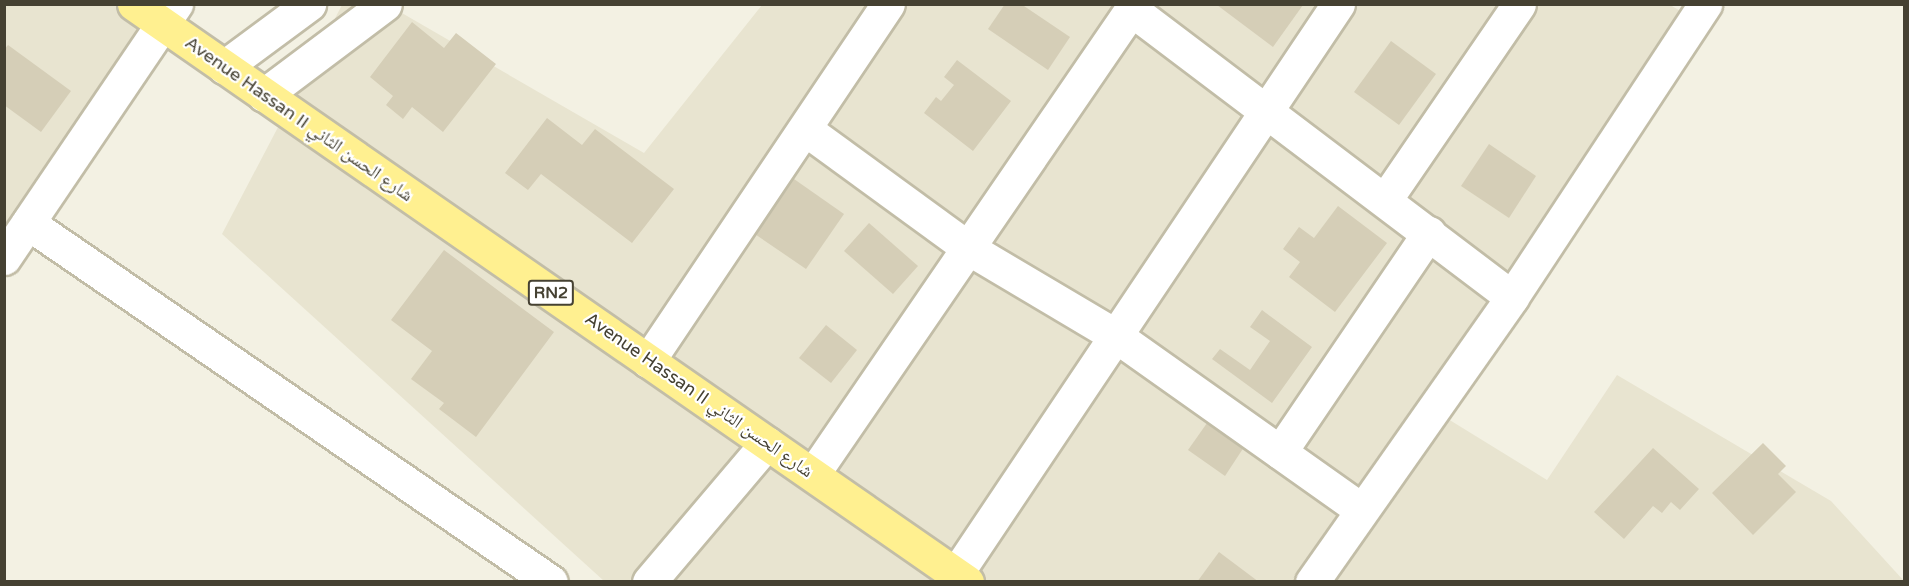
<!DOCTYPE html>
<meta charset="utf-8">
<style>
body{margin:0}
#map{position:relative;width:1909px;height:586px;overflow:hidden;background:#f3f1e3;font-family:"Varela Round","Noto Naskh Arabic",sans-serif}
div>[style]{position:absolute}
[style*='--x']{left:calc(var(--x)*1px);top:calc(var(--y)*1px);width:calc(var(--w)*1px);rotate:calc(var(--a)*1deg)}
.residential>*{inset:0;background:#e8e4d0}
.building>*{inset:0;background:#d5ceb7}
.roads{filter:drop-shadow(2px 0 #c2bda7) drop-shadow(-2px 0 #c2bda7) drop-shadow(0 2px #c2bda7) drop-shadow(0 -2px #c2bda7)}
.minor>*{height:33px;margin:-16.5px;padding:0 16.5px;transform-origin:16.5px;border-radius:16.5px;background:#fff}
.major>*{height:33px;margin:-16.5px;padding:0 16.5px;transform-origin:16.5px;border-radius:16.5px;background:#fff090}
span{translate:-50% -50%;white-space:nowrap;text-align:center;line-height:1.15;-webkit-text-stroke:4.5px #fff;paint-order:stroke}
.shield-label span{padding:2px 4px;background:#fff;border:2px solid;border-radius:4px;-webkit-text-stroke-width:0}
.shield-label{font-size:16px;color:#454132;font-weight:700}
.street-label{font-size:18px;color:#454132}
.frame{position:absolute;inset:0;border:6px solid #454132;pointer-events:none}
</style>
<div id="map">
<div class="residential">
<div style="clip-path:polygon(5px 5px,179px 5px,5px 237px)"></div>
<div style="clip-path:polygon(342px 5px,388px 5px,644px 153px,762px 5px,1670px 5px,1693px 18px,1435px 411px,1547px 480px,1617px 375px,1831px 501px,1904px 581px,604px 581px,222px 234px)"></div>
</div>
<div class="building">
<div style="clip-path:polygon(1005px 4px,1021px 4px,1070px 37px,1048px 70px,988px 29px)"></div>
<div style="clip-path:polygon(1217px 5px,1303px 5px,1273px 47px)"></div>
<div style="clip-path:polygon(412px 22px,444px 48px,456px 33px,496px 64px,443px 132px,412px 107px,403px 119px,386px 105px,393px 96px,370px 77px)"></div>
<div style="clip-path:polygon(1391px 41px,1436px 74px,1399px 125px,1354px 92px)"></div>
<div style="clip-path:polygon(8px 45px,71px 91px,41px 132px,4px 105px,4px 50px)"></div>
<div style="clip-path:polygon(957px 60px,1011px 101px,973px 151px,924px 113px,936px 97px,941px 101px,954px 85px,944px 77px)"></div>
<div style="clip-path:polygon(547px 118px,582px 145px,595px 129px,674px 189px,632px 243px,541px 174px,528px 190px,505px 173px)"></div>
<div style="clip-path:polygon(1489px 144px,1536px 176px,1509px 218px,1461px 186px)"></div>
<div style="clip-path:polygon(784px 172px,844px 214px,806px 269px,746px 228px)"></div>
<div style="clip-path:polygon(1338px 206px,1387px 243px,1335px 312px,1289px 277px,1300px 262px,1283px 249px,1299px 227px,1314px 238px)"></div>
<div style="clip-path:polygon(869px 223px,918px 266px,893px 294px,844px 251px)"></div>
<div style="clip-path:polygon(444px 250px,554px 332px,476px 437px,439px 409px,444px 403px,411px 379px,432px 351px,391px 320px)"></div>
<div style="clip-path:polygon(1262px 310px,1312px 347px,1272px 403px,1212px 359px,1220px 349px,1250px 370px,1270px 341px,1250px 327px)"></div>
<div style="clip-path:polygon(826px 325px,857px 350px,831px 383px,799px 358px)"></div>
<div style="clip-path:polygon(1212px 416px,1248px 441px,1225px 476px,1188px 450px)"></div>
<div style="clip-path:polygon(1763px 443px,1786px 466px,1778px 474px,1796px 492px,1753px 535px,1712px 493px)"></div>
<div style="clip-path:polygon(1653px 448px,1699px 489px,1680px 510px,1671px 502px,1662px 513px,1653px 506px,1624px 539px,1594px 512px)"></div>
<div style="clip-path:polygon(1219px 552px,1259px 582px,1197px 582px)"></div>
</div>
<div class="roads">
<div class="minor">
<div style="--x:1132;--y:10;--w:476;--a:37.1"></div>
<div style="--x:224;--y:67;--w:106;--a:-36.5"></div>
<div style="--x:264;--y:95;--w:151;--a:-36.9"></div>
<div style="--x:805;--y:129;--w:202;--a:36.1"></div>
<div style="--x:968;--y:248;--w:172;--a:30.7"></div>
<div style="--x:1116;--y:336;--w:301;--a:35.3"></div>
<div style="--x:1385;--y:200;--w:237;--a:-55.6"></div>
<div style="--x:28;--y:223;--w:634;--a:34.47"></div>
<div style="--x:4;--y:258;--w:307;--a:-55.9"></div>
<div style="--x:648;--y:361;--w:430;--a:-56.1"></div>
<div style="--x:1280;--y:452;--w:265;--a:-55.8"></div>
<div style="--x:813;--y:474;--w:570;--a:-55.58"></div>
<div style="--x:956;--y:574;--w:686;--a:-56.17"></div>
<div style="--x:649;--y:582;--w:182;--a:-49.7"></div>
<div style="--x:1312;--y:582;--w:348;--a:-54.9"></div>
<div style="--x:1512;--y:297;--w:351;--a:-56.6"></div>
</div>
<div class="major">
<div style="--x:134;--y:4;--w:1014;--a:34.76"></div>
</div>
</div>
<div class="shield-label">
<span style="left:551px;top:293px">RN2</span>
</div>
<div class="street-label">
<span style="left:299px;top:119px;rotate:35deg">Avenue Hassan II شارع الحسن الثاني</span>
<span style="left:699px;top:395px;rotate:35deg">Avenue Hassan II شارع الحسن الثاني</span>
</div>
<div class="frame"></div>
</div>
